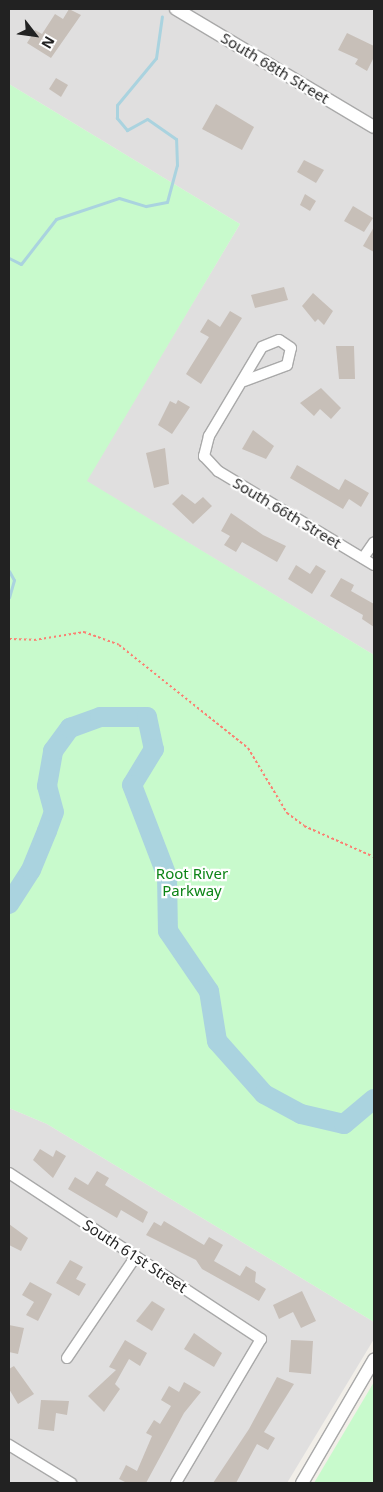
<!DOCTYPE html>
<style>
body{margin:0}
#map{position:relative;width:383px;height:1492px;overflow:hidden;background:#f2efe9;font-family:"Noto Sans",sans-serif}
div>[style]{position:absolute}
[style*='--x']{left:calc(var(--x)*1px);top:calc(var(--y)*1px);width:calc(var(--w)*1px);rotate:calc(var(--a)*1deg)}
.residential>*{inset:0;background:#e0dfdf}
.park>*{inset:0;background:#c8facc}
.stream>*{height:3px;margin:-1.5px;padding:0 1.5px;transform-origin:1.5px;border-radius:1.5px;background:#aad3df}
.river>*{height:20px;margin:-10px;padding:0 10px;transform-origin:10px;border-radius:10px;background:#aad3df}
.building>*{inset:0;background:#c7bfb8}
.path>*{height:2px;margin-top:-1px;transform-origin:0;background:repeating-linear-gradient(90deg,#fa8072 0 2.5px,transparent 0 5px)}
.roads{filter:drop-shadow(1px 0 #a9a9a9) drop-shadow(-1px 0 #a9a9a9) drop-shadow(0 1px #a9a9a9) drop-shadow(0 -1px #a9a9a9)}
.minor>*{height:10px;margin:-5px;padding:0 5px;transform-origin:5px;border-radius:5px;background:#fff}
.tertiary>*{height:12px;margin:-6px;padding:0 6px;transform-origin:6px;border-radius:6px;background:#fff}
span{translate:-50% -50%;white-space:nowrap;text-align:center;line-height:1.15;-webkit-text-stroke:4.5px #fff;paint-order:stroke}
.street-label{font-size:15px;color:#222}
.park-label{font-size:15px;color:#0c8416}
.frame{position:absolute;inset:0;border:10px solid #222;pointer-events:none}
.north{position:absolute;left:10px;top:10px;width:50px;height:50px;-webkit-text-stroke:4px #fff;paint-order:stroke;rotate:120deg;font-size:14px;font-weight:700;line-height:20px;text-align:center;color:#222}
.north::after{content:'';display:block;margin:auto;width:18px;height:22px;background:#222;clip-path:polygon(50% 0,100% 100%,50% 72%,0 100%)}
</style>
<div id="map">
<div class="residential">
<div style="clip-path:polygon(10px 9px,374px 9px,374px 655px,86px 481px,240px 224px,9px 84px)"></div>
<div style="clip-path:polygon(9px 1108px,47px 1124px,374px 1322px,374px 1339px,287px 1483px,9px 1483px)"></div>
</div>
<div class="park">
<div style="clip-path:polygon(9px 84px,240px 224px,87px 481px,374px 655px,374px 1322px,47px 1124px,9px 1108px)"></div>
<div style="clip-path:polygon(374px 1382px,374px 1483px,314px 1483px)"></div>
</div>
<div class="stream">
<div style="--x:9;--y:258;--w:13;--a:27"></div>
<div style="--x:21;--y:264;--w:57;--a:-52.1"></div>
<div style="--x:56;--y:219;--w:66;--a:-18.4"></div>
<div style="--x:119;--y:198;--w:28;--a:17"></div>
<div style="--x:146;--y:206;--w:21;--a:-11"></div>
<div style="--x:167;--y:202;--w:38;--a:-75"></div>
<div style="--x:177;--y:165;--w:26;--a:-92"></div>
<div style="--x:176;--y:139;--w:35;--a:-145"></div>
<div style="--x:147;--y:119;--w:23;--a:151"></div>
<div style="--x:127;--y:130;--w:16;--a:-130"></div>
<div style="--x:117;--y:118;--w:13;--a:-90"></div>
<div style="--x:117;--y:105;--w:61;--a:-50.3"></div>
<div style="--x:156;--y:58;--w:42;--a:-81.9"></div>
<div style="--x:9;--y:571;--w:10;--a:61"></div>
<div style="--x:14;--y:580;--w:18;--a:106"></div>
</div>
<div class="river">
<div style="--x:9;--y:904;--w:40;--a:-57.1"></div>
<div style="--x:31;--y:870;--w:42;--a:-67.7"></div>
<div style="--x:47;--y:831;--w:20;--a:-70"></div>
<div style="--x:54;--y:812;--w:27;--a:-105"></div>
<div style="--x:47;--y:786;--w:36;--a:-80"></div>
<div style="--x:53;--y:751;--w:29;--a:-54"></div>
<div style="--x:70;--y:728;--w:32;--a:-20"></div>
<div style="--x:100;--y:717;--w:47;--a:0"></div>
<div style="--x:147;--y:717;--w:33;--a:78"></div>
<div style="--x:154;--y:749;--w:42;--a:121.4"></div>
<div style="--x:132;--y:785;--w:97;--a:69"></div>
<div style="--x:167;--y:876;--w:55;--a:89"></div>
<div style="--x:168;--y:931;--w:73;--a:55.7"></div>
<div style="--x:209;--y:991;--w:51;--a:80.9"></div>
<div style="--x:217;--y:1041;--w:71;--a:48.4"></div>
<div style="--x:264;--y:1094;--w:42;--a:28.4"></div>
<div style="--x:301;--y:1114;--w:44;--a:13.1"></div>
<div style="--x:344;--y:1124;--w:39;--a:-40"></div>
</div>
<div class="building">
<div style="clip-path:polygon(69px 9px,81px 15px,51px 58px,27px 43px,35px 30px,42px 34px,55px 14px,63px 19px)"></div>
<div style="clip-path:polygon(347px 33px,374px 46px,374px 57px,367px 71px,355px 64px,358px 59px,338px 50px)"></div>
<div style="clip-path:polygon(56px 78px,68px 85px,61px 97px,49px 89px)"></div>
<div style="clip-path:polygon(216px 104px,254px 127px,242px 150px,202px 129px)"></div>
<div style="clip-path:polygon(304px 160px,324px 170px,316px 183px,297px 172px)"></div>
<div style="clip-path:polygon(305px 194px,316px 201px,310px 211px,300px 205px)"></div>
<div style="clip-path:polygon(353px 206px,373px 218px,364px 232px,344px 221px)"></div>
<div style="clip-path:polygon(374px 227px,374px 252px,363px 246px)"></div>
<div style="clip-path:polygon(284px 287px,288px 300px,255px 308px,251px 295px)"></div>
<div style="clip-path:polygon(313px 293px,333px 311px,324px 325px,318px 319px,315px 322px,302px 306px)"></div>
<div style="clip-path:polygon(230px 311px,242px 318px,201px 384px,186px 374px,209px 337px,200px 332px,208px 319px,220px 327px)"></div>
<div style="clip-path:polygon(336px 346px,354px 346px,355px 379px,339px 379px)"></div>
<div style="clip-path:polygon(321px 388px,341px 408px,331px 419px,320px 409px,314px 416px,300px 403px)"></div>
<div style="clip-path:polygon(178px 400px,190px 407px,172px 434px,158px 425px,170px 401px,176px 404px)"></div>
<div style="clip-path:polygon(253px 430px,274px 446px,266px 459px,242px 449px)"></div>
<div style="clip-path:polygon(165px 448px,169px 484px,154px 488px,146px 453px)"></div>
<div style="clip-path:polygon(297px 465px,339px 490px,345px 479px,369px 493px,361px 507px,349px 499px,343px 509px,290px 478px)"></div>
<div style="clip-path:polygon(182px 494px,195px 504px,203px 497px,212px 506px,193px 524px,172px 504px)"></div>
<div style="clip-path:polygon(231px 513px,263px 535px,286px 546px,277px 562px,242px 542px,236px 552px,224px 545px,230px 536px,221px 531px)"></div>
<div style="clip-path:polygon(296px 565px,310px 574px,316px 565px,326px 571px,312px 594px,288px 579px)"></div>
<div style="clip-path:polygon(341px 578px,354px 585px,351px 591px,374px 604px,374px 627px,362px 619px,363px 615px,330px 596px)"></div>
<div style="clip-path:polygon(40px 1149px,53px 1157px,56px 1150px,66px 1156px,53px 1178px,33px 1160px)"></div>
<div style="clip-path:polygon(97px 1171px,109px 1178px,105px 1185px,148px 1212px,143px 1223px,121px 1210px,117px 1218px,68px 1189px,75px 1177px,88px 1185px)"></div>
<div style="clip-path:polygon(164px 1221px,204px 1245px,209px 1237px,223px 1245px,214px 1261px,240px 1276px,246px 1266px,256px 1272px,255px 1282px,266px 1289px,259px 1301px,202px 1269px,196px 1260px,146px 1235px,154px 1222px,161px 1226px)"></div>
<div style="clip-path:polygon(9px 1224px,28px 1238px,21px 1251px,9px 1245px)"></div>
<div style="clip-path:polygon(70px 1260px,83px 1267px,76px 1279px,86px 1284px,79px 1296px,56px 1283px)"></div>
<div style="clip-path:polygon(30px 1282px,52px 1294px,38px 1321px,26px 1315px,34px 1302px,22px 1295px)"></div>
<div style="clip-path:polygon(302px 1291px,316px 1321px,301px 1328px,293px 1312px,279px 1319px,273px 1305px)"></div>
<div style="clip-path:polygon(152px 1301px,165px 1309px,152px 1331px,136px 1321px)"></div>
<div style="clip-path:polygon(9px 1325px,24px 1328px,18px 1354px,9px 1352px)"></div>
<div style="clip-path:polygon(194px 1333px,222px 1353px,214px 1367px,184px 1349px)"></div>
<div style="clip-path:polygon(125px 1340px,147px 1353px,140px 1366px,129px 1359px,115px 1384px,120px 1389px,104px 1412px,88px 1396px,116px 1370px,109px 1367px)"></div>
<div style="clip-path:polygon(291px 1340px,313px 1341px,311px 1374px,289px 1372px)"></div>
<div style="clip-path:polygon(14px 1366px,34px 1394px,18px 1404px,9px 1389px,9px 1369px)"></div>
<div style="clip-path:polygon(277px 1377px,294px 1384px,264px 1432px,275px 1438px,268px 1450px,257px 1444px,236px 1483px,213px 1483px,249px 1429px)"></div>
<div style="clip-path:polygon(184px 1382px,201px 1392px,184px 1413px,146px 1483px,127px 1483px,119px 1479px,126px 1465px,137px 1471px,152px 1436px,146px 1433px,154px 1420px,160px 1424px,171px 1406px,161px 1400px,169px 1386px,179px 1392px)"></div>
<div style="clip-path:polygon(41px 1400px,69px 1401px,67px 1415px,56px 1413px,54px 1431px,38px 1429px)"></div>
</div>
<div class="path">
<div style="--x:9;--y:639;--w:25;--a:2"></div>
<div style="--x:34;--y:640;--w:51;--a:-9.1"></div>
<div style="--x:84;--y:632;--w:37;--a:20"></div>
<div style="--x:119;--y:645;--w:165;--a:38.6"></div>
<div style="--x:248;--y:748;--w:76;--a:59"></div>
<div style="--x:287;--y:813;--w:21;--a:37"></div>
<div style="--x:304;--y:826;--w:77;--a:23.9"></div>
</div>
<div class="roads">
<div class="minor">
<div style="--x:244;--y:381;--w:46;--a:-20.4"></div>
<div style="--x:287;--y:365;--w:17;--a:-77"></div>
<div style="--x:291;--y:348;--w:14;--a:-146"></div>
<div style="--x:279;--y:340;--w:18;--a:158"></div>
<div style="--x:262;--y:347;--w:104;--a:120.8"></div>
<div style="--x:209;--y:436;--w:21;--a:104"></div>
<div style="--x:204;--y:456;--w:21;--a:47"></div>
<div style="--x:218;--y:471;--w:182;--a:31.1"></div>
<div style="--x:363;--y:558;--w:19;--a:-55"></div>
<div style="--x:9;--y:1173;--w:302;--a:33.4"></div>
<div style="--x:261;--y:1339;--w:167;--a:120.6"></div>
<div style="--x:67;--y:1358;--w:123;--a:-55.9"></div>
<div style="--x:9;--y:1445;--w:73;--a:31.5"></div>
</div>
<div class="tertiary">
<div style="--x:176;--y:9;--w:230;--a:30.8"></div>
<div style="--x:302;--y:1483;--w:143;--a:-59.7"></div>
</div>
</div>
<div class="street-label">
<span style="left:275px;top:68px;rotate:31deg">South 68th Street</span>
<span style="left:287px;top:513px;rotate:31deg">South 66th Street</span>
<span style="left:135px;top:1256px;rotate:33deg">South 61st Street</span>
</div>
<div class="park-label">
<span style="left:192px;top:882px">Root River<br>Parkway</span>
</div>
<div class="frame"></div>
<div class="north">N</div>
</div>
